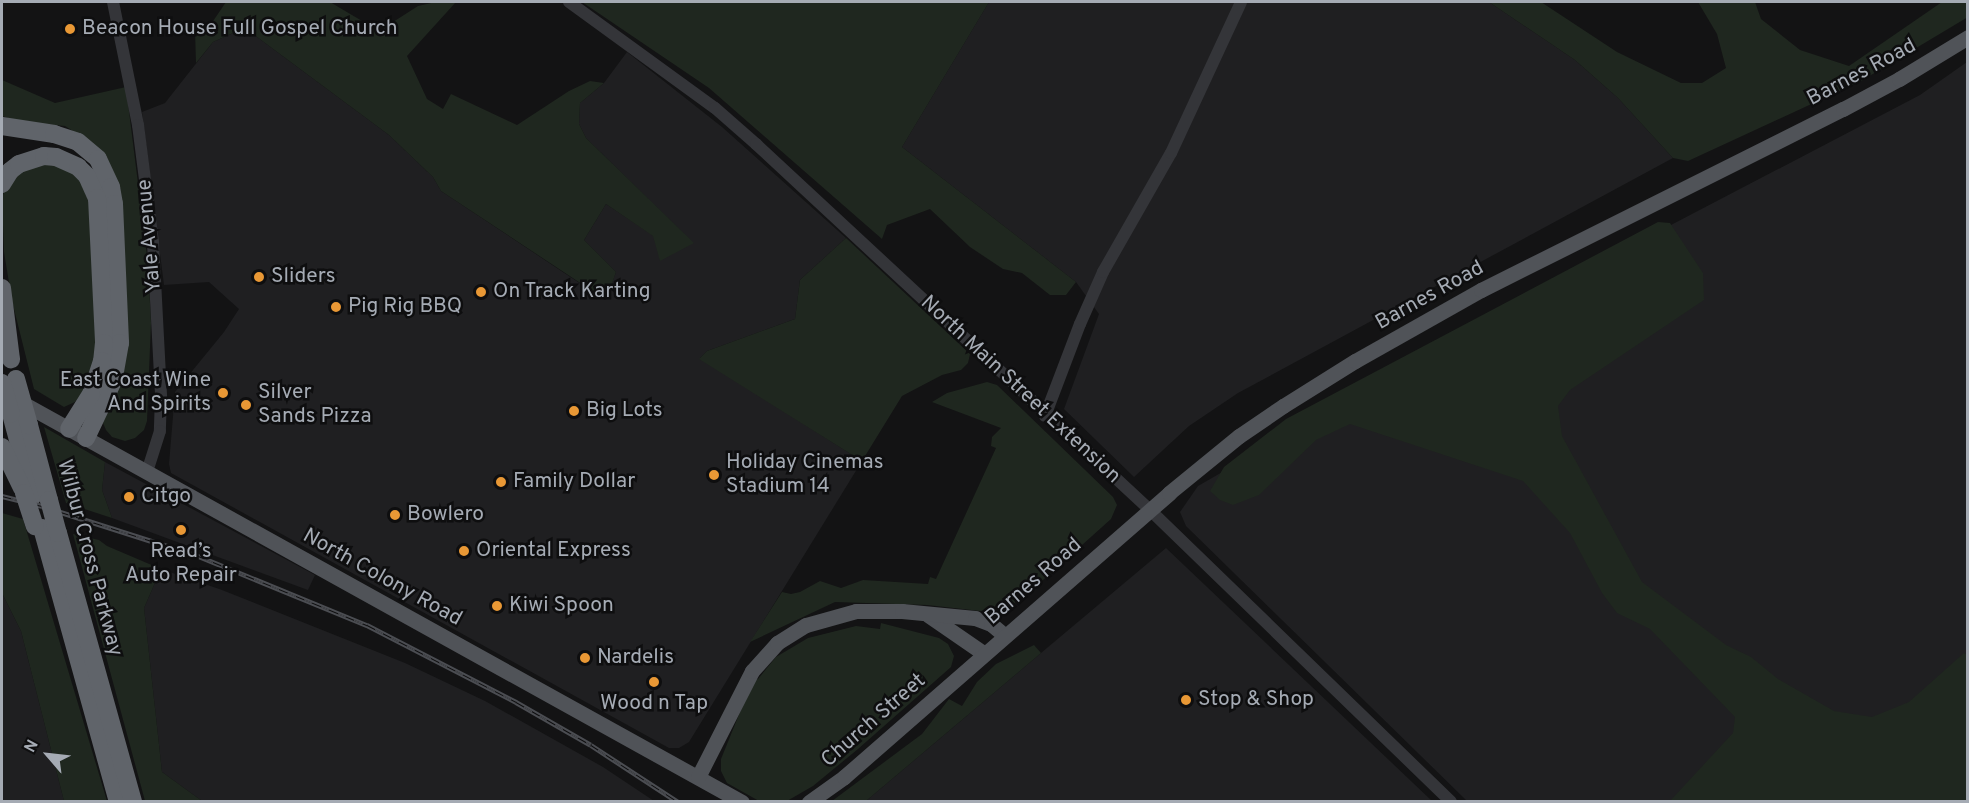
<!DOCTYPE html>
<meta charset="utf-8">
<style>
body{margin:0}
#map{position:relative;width:1969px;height:803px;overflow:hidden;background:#131314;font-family:Overpass,sans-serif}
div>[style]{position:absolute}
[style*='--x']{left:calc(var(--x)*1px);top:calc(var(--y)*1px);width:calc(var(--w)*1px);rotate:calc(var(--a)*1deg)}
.built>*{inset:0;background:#1f1f21}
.green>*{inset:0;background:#1f271f}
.minor>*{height:12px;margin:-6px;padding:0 6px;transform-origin:6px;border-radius:6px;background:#343539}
.major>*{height:15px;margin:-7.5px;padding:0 7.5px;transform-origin:7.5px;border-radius:7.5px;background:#505358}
.highway>*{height:18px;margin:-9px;padding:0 9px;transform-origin:9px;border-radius:9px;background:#60646a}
.rail>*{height:5px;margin-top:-2.5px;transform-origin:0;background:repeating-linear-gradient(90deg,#0e0e0f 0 9px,#4b4d52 0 18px);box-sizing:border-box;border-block:2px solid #4b4d52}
.highway-bridge>*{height:18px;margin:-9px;padding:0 9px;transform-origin:9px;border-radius:9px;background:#60646a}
.dots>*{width:16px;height:16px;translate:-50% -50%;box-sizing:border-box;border:3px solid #0e0e0f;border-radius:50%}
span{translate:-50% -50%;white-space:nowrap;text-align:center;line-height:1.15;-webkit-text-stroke:5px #0e0e0f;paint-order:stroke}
.poi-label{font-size:21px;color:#a5abb4}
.left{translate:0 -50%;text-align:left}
.right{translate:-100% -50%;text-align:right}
.street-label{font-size:21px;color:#a5abb4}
.frame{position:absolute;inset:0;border:3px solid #a5abb4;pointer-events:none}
.north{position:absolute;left:18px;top:725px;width:60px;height:60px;-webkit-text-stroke:4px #0e0e0f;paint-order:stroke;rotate:298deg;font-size:16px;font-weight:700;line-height:24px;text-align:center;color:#a5abb4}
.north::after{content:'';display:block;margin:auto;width:21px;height:27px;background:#a5abb4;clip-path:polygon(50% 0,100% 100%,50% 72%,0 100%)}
</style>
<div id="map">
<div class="built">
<div style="clip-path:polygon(989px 2px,1489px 2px,1575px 60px,1618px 98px,1673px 158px,1238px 393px,1189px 426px,1134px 477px,1064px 409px,1099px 314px,1076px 282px,902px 147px)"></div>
<div style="clip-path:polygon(233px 33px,253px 34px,389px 135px,433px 177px,441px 191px,605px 300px,616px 272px,584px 240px,606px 204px,654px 236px,693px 243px,586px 138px,579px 124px,580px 103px,604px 83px,627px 52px,722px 127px,846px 238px,800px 280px,795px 319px,707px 351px,700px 358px,862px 461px,689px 742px,679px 748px,669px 748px,171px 473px,169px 464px,175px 392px,224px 332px,239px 309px,209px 282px,164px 285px,142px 112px,165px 103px,213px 42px)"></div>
<div style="clip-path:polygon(1967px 62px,1967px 801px,1467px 801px,1186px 526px,1180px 512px,1198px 486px,1468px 331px,1920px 95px)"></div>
<div style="clip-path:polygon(105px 462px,315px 575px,308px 590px,112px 518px,102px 490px)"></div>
<div style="clip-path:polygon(1166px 548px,1432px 801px,866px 801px,1041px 653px)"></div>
<div style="clip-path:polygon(161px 569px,222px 590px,405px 663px,485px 701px,603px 767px,654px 801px,202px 801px,162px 772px,144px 608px)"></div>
<div style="clip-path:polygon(2px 593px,21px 631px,64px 801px,2px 801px)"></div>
</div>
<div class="green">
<div style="clip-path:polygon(226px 2px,330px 2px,379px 31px,418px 6px,436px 2px,456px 2px,407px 56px,427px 99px,443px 109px,451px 94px,517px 125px,569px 91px,590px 81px,604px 83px,580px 103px,579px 124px,586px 138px,694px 243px,660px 261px,653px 236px,606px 204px,584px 240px,616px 272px,606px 300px,441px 191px,433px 177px,389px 135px,253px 34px,233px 33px,213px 42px,196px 63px,195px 31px,207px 30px)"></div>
<div style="clip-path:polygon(582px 2px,989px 2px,902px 147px,1076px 282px,1066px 295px,1050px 295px,1022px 273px,1003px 269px,970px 247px,930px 209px,887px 225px,882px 239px,709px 88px)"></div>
<div style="clip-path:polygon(1489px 2px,1541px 2px,1617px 52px,1681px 83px,1702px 83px,1726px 68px,1717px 34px,1698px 2px,1755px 2px,1761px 19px,1800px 50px,1849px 66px,1942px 2px,1967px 2px,1968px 17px,1861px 81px,1688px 161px,1673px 158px,1618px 98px,1575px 60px)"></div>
<div style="clip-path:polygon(2px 80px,55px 103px,126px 87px,148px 264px,151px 323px,147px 421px,144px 430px,135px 438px,125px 441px,112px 437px,106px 430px,103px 423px,125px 323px,87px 140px,65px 126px,21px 122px,2px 116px)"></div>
<div style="clip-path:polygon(40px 161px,73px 169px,89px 193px,97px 343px,88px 385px,75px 402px,64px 407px,34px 389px,12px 301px,4px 252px,2px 199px,5px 187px,15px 174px)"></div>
<div style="clip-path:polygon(1658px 222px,1670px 223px,1703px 273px,1704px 300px,1570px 390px,1558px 406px,1562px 436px,1642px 582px,1726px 645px,1751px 657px,1778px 679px,1834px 711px,1872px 717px,1909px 702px,1964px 653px,1968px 656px,1967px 801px,1670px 801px,1733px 733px,1735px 717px,1650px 629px,1617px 613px,1602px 593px,1570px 533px,1523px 481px,1350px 424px,1316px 440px,1259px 495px,1233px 505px,1220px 500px,1210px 491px,1224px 467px,1286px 419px)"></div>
<div style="clip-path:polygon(846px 238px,970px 354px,968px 363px,961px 370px,942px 375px,902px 396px,862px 461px,699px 359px,707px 351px,795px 319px,800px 280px)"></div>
<div style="clip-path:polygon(987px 382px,997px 385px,1113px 497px,1117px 505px,1111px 519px,1024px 597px,998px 613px,927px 605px,835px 602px,750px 642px,782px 592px,791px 594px,800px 592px,820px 581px,841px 588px,863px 580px,928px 584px,930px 577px,936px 579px,996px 448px,991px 446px,992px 437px,1001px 428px,932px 402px,947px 393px)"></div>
<div style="clip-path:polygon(44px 427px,105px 462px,102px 490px,112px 518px,66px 503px)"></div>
<div style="clip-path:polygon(2px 513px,23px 519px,107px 801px,64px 801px,21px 631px,2px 593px)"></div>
<div style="clip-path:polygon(73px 534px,99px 540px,107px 546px,161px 569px,144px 608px,162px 772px,202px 801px,145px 801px)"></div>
<div style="clip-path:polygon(881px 623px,939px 638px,948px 644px,954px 656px,951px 667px,858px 749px,813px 786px,787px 801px,759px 801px,727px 783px,721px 771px,721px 759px,753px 680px,758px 679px,776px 657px,808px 638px,856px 626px,880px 629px)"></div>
<div style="clip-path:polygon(1034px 645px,1041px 653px,866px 801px,832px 801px,922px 734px,949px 699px,962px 706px,977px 682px,996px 664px)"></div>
</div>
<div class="minor">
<div style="--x:113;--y:2;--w:126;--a:78.5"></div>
<div style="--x:138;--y:125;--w:118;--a:82.7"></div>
<div style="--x:153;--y:242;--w:155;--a:87"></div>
<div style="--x:161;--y:397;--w:34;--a:92"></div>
<div style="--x:160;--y:431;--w:43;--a:107.6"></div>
<div style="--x:569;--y:2;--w:180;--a:36"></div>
<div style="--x:715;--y:108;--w:55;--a:41.3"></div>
<div style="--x:756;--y:144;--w:538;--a:42.89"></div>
<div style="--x:1150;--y:510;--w:419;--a:44.1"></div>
<div style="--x:1045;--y:416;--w:98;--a:-69.2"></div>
<div style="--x:1080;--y:324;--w:57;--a:-66.1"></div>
<div style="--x:1103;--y:272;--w:137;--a:-60.3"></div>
<div style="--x:1171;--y:153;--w:166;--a:-65.1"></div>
</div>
<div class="major">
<div style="--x:17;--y:400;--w:829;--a:29.01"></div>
<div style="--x:928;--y:615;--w:67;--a:34.6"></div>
<div style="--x:698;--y:777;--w:119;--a:-63"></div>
<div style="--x:752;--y:671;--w:38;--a:-48"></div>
<div style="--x:777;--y:643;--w:34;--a:-32"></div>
<div style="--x:806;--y:625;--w:52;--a:-15.6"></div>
<div style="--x:856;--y:611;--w:46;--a:0"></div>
<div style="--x:902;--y:611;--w:73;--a:5.5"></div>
<div style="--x:975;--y:618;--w:17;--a:21"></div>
<div style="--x:991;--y:624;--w:17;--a:40"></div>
<div style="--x:809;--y:802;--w:43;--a:-35.5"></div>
<div style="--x:844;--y:777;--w:432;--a:-41.1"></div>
<div style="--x:1169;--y:493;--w:90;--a:-39.2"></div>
<div style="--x:1239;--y:436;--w:53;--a:-34.3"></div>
<div style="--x:1283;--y:406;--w:85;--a:-32"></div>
<div style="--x:1355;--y:361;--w:145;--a:-29.4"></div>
<div style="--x:1481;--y:290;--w:405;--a:-26.6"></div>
<div style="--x:1843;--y:109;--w:64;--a:-28.2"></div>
<div style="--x:1899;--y:79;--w:81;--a:-31.3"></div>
</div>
<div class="highway">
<div style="--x:2;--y:126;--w:53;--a:8.7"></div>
<div style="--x:54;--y:134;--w:25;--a:18"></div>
<div style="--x:78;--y:142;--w:26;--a:40"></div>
<div style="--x:98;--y:159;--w:31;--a:65"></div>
<div style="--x:111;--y:187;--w:17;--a:80"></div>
<div style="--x:114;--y:204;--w:139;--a:87.5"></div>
<div style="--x:120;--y:343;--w:39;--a:100"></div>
<div style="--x:113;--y:381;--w:63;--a:115.3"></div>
<div style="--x:2;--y:184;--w:15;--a:-58"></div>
<div style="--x:10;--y:171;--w:11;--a:-38"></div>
<div style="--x:19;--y:164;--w:26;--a:-18"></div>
<div style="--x:44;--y:156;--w:12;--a:5"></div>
<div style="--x:56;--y:157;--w:24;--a:24"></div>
<div style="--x:78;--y:167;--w:13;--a:45"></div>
<div style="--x:87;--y:176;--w:24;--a:66"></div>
<div style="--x:97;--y:198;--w:145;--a:87.2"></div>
<div style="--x:104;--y:343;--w:18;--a:96"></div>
<div style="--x:102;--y:361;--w:35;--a:108"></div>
<div style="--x:91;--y:394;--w:41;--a:122.2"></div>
<div style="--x:2;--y:288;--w:72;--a:82.8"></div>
<div style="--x:11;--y:414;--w:85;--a:75"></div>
<div style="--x:29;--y:425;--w:78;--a:75.1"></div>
<div style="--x:2;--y:447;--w:46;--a:64"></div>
<div style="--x:42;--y:528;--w:284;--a:74.5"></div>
<div style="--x:58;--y:533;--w:279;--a:74.4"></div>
</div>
<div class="rail">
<div style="--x:2;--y:496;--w:41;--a:14"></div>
<div style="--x:42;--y:506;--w:162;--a:17.7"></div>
<div style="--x:196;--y:555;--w:185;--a:22.3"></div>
<div style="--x:367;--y:625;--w:168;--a:27.3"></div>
<div style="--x:516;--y:702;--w:86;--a:29.8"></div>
<div style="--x:591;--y:745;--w:104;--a:33.2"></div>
</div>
<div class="highway-bridge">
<div style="--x:16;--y:379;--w:48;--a:74.2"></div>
<div style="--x:2;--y:383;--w:32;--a:74"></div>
<div style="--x:24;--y:493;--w:35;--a:72"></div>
<div style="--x:49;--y:500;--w:34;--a:75"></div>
</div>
<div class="dots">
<div style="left:70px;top:29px;background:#e99835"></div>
<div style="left:259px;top:277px;background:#e99835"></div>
<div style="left:481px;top:292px;background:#e99835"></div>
<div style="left:336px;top:307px;background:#e99835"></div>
<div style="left:223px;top:393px;background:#e99835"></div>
<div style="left:246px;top:405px;background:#e99835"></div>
<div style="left:574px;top:411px;background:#e99835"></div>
<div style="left:714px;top:475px;background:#e99835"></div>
<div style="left:501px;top:482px;background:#e99835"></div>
<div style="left:129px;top:497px;background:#e99835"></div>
<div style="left:395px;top:515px;background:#e99835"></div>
<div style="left:181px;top:530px;background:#e99835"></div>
<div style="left:464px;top:551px;background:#e99835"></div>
<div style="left:497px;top:606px;background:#e99835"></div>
<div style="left:585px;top:658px;background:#e99835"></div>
<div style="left:654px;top:682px;background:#e99835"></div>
<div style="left:1186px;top:700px;background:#e99835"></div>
</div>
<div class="poi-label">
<span class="left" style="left:82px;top:29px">Beacon House Full Gospel Church</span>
<span class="left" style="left:271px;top:277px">Sliders</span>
<span class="left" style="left:493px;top:292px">On Track Karting</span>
<span class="left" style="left:348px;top:307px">Pig Rig BBQ</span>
<span class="right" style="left:211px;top:393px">East Coast Wine<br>And Spirits</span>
<span class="left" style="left:258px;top:405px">Silver<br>Sands Pizza</span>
<span class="left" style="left:586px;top:411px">Big Lots</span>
<span class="left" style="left:726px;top:475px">Holiday Cinemas<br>Stadium 14</span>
<span class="left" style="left:513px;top:482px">Family Dollar</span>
<span class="left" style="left:141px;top:497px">Citgo</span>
<span class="left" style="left:407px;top:515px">Bowlero</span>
<span class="left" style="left:476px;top:551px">Oriental Express</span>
<span style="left:181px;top:564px">Read’s<br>Auto Repair</span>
<span class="left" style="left:509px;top:606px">Kiwi Spoon</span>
<span class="left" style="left:597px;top:658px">Nardelis</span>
<span class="left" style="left:1198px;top:700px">Stop &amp; Shop</span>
<span style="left:654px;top:704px">Wood n Tap</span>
</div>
<div class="street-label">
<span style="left:1862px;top:73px;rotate:-28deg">Barnes Road</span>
<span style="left:150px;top:236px;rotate:-95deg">Yale Avenue</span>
<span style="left:1430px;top:296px;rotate:-29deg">Barnes Road</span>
<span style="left:1020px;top:390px;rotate:43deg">North Main Street Extension</span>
<span style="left:89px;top:558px;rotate:75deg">Wilbur Cross Parkway</span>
<span style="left:382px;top:578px;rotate:29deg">North Colony Road</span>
<span style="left:1034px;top:582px;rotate:-41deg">Barnes Road</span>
<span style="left:874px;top:721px;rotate:-41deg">Church Street</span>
</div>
<div class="frame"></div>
<div class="north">N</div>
</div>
